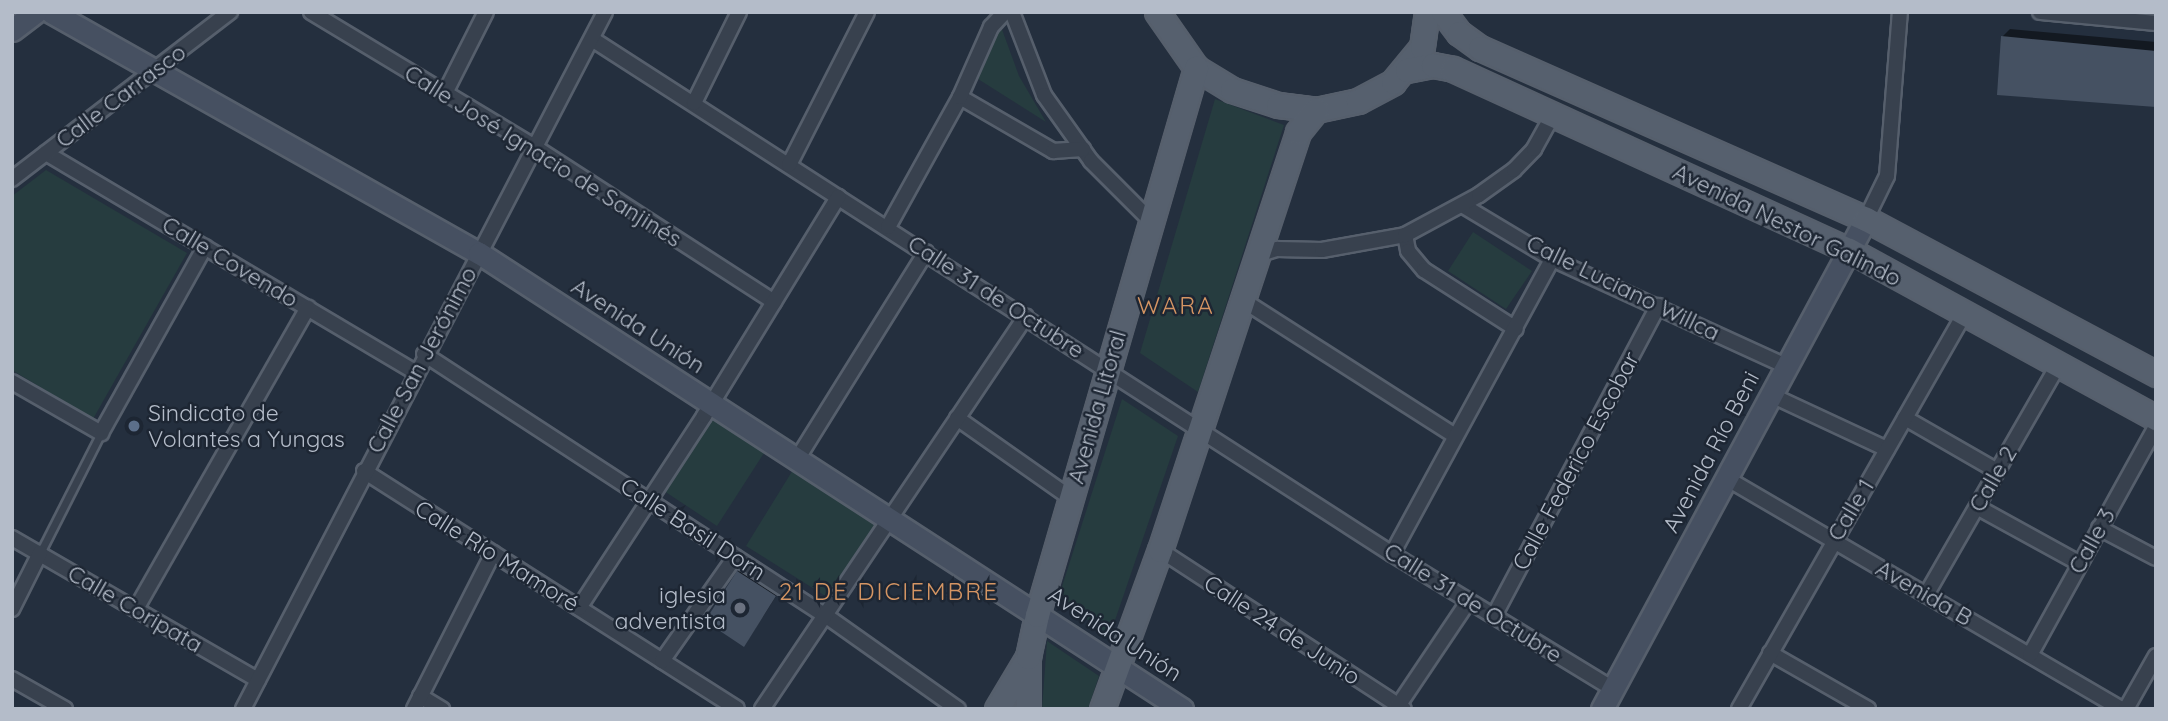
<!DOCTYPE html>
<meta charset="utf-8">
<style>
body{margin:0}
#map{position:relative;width:2168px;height:721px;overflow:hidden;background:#242f3e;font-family:Quicksand,sans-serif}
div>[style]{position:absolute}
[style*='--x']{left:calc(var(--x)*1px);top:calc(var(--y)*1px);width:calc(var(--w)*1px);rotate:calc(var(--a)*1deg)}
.green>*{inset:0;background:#263c3f}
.shadow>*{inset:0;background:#0007}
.building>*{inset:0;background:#455162}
.roads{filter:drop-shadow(2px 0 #565f6c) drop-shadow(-2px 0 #565f6c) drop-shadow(0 2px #565f6c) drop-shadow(0 -2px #565f6c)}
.lane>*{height:7px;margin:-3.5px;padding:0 3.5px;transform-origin:3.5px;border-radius:3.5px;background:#38414e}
.street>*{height:14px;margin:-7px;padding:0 7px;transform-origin:7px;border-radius:7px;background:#38414e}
.secondary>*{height:21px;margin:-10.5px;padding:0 10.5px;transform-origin:10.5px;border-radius:10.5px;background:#465061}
.primary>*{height:23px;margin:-11.5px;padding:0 11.5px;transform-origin:11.5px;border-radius:11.5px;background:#56606e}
.dots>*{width:19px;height:19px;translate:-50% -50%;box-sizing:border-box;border:4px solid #1d2633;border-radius:50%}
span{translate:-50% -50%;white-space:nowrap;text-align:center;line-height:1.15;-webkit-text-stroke:5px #1d2633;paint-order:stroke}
.street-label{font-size:23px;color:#b4bcc9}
.poi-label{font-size:23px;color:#b4bcc9}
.left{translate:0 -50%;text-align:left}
.right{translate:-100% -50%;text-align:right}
.neighbourhood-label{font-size:24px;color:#d59563;letter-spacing:2px}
.frame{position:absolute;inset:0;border:14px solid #b4bcc9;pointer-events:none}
</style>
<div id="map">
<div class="green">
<div style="clip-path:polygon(1000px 24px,1019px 76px,1046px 122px,978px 79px)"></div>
<div style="clip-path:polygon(1215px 99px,1284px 125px,1198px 392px,1140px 353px)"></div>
<div style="clip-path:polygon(46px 170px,187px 253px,93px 419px,12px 370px,12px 196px)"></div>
<div style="clip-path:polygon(1473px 232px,1532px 271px,1506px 309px,1448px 271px)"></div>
<div style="clip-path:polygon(1122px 399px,1178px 436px,1110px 635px,1058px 599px)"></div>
<div style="clip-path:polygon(713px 415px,766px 450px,717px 526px,664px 491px)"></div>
<div style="clip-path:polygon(796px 465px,881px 518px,830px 599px,746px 546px)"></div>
<div style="clip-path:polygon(1047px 641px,1099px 676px,1088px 709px,1042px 709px)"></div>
</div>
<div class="shadow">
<div style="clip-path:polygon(2010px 29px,2156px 42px,2156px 105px,2002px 37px)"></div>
<div style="clip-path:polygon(743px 567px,780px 590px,748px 640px,738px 572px)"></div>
</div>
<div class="building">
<div style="clip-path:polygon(2001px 36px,2156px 51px,2156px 107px,1997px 95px)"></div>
<div style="clip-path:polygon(737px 571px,776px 596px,744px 647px,705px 621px)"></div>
</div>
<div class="roads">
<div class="lane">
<div style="--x:40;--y:553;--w:135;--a:-63.1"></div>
</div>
<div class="street">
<div style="--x:311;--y:12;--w:259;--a:31.1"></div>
<div style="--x:533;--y:146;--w:287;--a:32.9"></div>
<div style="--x:1012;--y:12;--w:89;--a:68.9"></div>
<div style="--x:1044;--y:95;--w:81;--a:54.5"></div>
<div style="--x:1091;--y:161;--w:85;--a:45"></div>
<div style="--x:2040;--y:12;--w:117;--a:5.4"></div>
<div style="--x:592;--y:39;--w:951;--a:32.77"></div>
<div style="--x:1392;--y:554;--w:259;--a:31.4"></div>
<div style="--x:445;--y:93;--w:91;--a:-63.2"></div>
<div style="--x:960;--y:97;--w:108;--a:30.1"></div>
<div style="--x:1053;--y:151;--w:30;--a:-4"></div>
<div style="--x:694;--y:103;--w:102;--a:-63.7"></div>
<div style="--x:46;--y:153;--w:429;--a:30.7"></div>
<div style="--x:789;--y:165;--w:172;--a:-63"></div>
<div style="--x:12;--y:179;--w:275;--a:-37.5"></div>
<div style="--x:1462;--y:205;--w:105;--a:31"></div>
<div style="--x:1552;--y:259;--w:257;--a:24.6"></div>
<div style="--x:1866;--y:219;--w:48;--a:-64"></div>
<div style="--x:1887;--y:176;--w:165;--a:-85.5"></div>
<div style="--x:888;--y:227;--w:149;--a:-61"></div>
<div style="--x:960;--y:97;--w:77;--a:-66.1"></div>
<div style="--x:991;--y:27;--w:21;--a:-47"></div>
<div style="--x:1405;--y:235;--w:16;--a:79"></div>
<div style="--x:1408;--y:251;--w:25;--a:50"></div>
<div style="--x:1424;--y:270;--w:109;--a:32.7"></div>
<div style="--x:1257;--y:255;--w:21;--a:-17"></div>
<div style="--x:1277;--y:249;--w:45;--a:1.3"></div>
<div style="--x:1322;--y:250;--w:84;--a:-10.2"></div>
<div style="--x:1405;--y:235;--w:84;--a:-28.4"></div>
<div style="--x:1479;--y:195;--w:43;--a:-35.5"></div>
<div style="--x:1514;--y:170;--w:29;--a:-46"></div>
<div style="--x:1534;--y:149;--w:39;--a:-61"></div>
<div style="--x:1244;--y:301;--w:250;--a:32.6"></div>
<div style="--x:424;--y:354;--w:478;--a:33.1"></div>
<div style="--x:825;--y:615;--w:163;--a:35.3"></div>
<div style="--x:12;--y:382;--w:103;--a:29.8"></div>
<div style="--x:101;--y:433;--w:213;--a:-60.8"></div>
<div style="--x:1771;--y:395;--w:128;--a:25"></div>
<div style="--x:957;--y:418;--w:139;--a:35.1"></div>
<div style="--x:1905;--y:418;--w:106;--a:29.9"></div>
<div style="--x:796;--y:461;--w:246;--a:-58.1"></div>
<div style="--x:364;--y:471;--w:442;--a:32.5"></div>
<div style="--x:1726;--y:478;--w:458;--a:30.3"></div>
<div style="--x:1977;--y:507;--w:116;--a:28.8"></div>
<div style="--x:2099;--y:528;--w:64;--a:27.8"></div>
<div style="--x:12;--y:538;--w:284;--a:30"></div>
<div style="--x:1160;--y:550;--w:291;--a:33.1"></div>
<div style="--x:1392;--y:554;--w:336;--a:-61.5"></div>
<div style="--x:1926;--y:595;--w:267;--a:-60.1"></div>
<div style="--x:579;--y:608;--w:229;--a:-56.9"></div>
<div style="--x:704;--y:416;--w:257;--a:-58.5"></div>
<div style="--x:12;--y:609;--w:63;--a:-63.4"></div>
<div style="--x:136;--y:609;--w:347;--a:-60.3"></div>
<div style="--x:1494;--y:616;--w:351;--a:-62.1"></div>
<div style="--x:1770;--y:653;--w:113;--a:29.7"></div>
<div style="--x:2030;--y:655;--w:260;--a:-61.1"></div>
<div style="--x:662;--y:661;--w:127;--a:-54.9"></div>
<div style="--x:12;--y:679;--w:61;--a:29.5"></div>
<div style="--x:420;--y:696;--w:26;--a:31"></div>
<div style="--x:243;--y:709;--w:785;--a:-62.55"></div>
<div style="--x:414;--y:709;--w:175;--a:-63.1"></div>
<div style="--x:762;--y:709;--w:473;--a:-56.1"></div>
<div style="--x:1396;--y:709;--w:129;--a:-56.1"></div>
<div style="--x:1739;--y:709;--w:456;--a:-60.3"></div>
<div style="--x:2126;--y:709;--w:61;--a:-60.5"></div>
</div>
<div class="secondary">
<div style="--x:51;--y:12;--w:491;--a:29.4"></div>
<div style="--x:479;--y:253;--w:838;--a:32.97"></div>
<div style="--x:12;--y:30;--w:30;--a:-37"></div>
<div style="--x:1602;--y:709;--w:557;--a:-61.69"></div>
</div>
<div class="primary">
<div style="--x:1157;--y:12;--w:68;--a:55.1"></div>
<div style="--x:1196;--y:68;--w:42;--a:31.4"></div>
<div style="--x:1232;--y:90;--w:48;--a:18.1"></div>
<div style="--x:1278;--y:105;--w:38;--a:7"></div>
<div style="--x:1316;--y:110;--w:43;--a:-12.1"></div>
<div style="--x:1358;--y:101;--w:40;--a:-28"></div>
<div style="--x:1393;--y:82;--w:45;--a:-50.4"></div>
<div style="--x:1422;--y:47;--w:35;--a:-82"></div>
<div style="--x:1443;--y:12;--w:26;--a:53"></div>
<div style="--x:1459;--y:33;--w:26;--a:36"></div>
<div style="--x:1480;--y:48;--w:422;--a:23.9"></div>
<div style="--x:1866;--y:219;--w:329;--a:28.1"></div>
<div style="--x:1407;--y:70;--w:26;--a:-11"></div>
<div style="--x:1433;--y:65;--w:20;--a:11"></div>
<div style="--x:1453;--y:69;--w:435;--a:24.6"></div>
<div style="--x:1849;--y:250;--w:350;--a:28.7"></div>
<div style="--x:997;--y:709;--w:61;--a:-59.2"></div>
<div style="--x:1028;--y:709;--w:52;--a:-90"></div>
<div style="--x:1028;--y:657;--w:43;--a:-77.9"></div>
<div style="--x:1037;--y:615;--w:570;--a:-73.79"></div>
<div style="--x:1102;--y:709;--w:169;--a:-70"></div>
<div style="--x:1160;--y:550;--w:440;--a:-71.7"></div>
<div style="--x:1298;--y:132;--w:28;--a:-51"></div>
</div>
</div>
<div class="dots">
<div style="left:134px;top:426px;background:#5c6f8a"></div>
<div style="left:740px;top:608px;background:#6b7280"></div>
</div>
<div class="street-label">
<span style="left:121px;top:96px;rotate:-37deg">Calle Carrasco</span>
<span style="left:543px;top:156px;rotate:32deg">Calle José Ignacio de Sanjinés</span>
<span style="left:1787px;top:225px;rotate:26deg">Avenida Nestor Galindo</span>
<span style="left:230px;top:262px;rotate:31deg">Calle Covendo</span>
<span style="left:1623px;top:288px;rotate:26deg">Calle Luciano Willca</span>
<span style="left:996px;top:297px;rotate:33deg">Calle 31 de Octubre</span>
<span style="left:638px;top:326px;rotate:33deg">Avenida Unión</span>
<span style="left:422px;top:360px;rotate:-62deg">Calle San Jerónimo</span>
<span style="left:1097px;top:407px;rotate:-74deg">Avenida Litoral</span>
<span style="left:1711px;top:452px;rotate:-62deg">Avenida Río Beni</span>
<span style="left:1576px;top:461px;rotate:-62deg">Calle Federico Escobar</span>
<span style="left:1993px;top:479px;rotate:-60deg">Calle 2</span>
<span style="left:1851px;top:510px;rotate:-59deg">Calle 1</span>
<span style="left:693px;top:529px;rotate:33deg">Calle Basil Dorn</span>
<span style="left:2092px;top:541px;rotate:-61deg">Calle 3</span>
<span style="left:497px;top:556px;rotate:32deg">Calle Río Mamoré</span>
<span style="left:1924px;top:593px;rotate:30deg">Avenida B</span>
<span style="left:1473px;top:603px;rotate:32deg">Calle 31 de Octubre</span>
<span style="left:135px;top:609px;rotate:30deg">Calle Coripata</span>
<span style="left:1282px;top:630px;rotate:33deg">Calle 24 de Junio</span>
<span style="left:1115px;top:634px;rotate:33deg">Avenida Unión</span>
</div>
<div class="poi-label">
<span class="left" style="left:148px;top:426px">Sindicato de<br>Volantes a Yungas</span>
<span class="right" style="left:726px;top:608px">iglesia<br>adventista</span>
</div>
<div class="neighbourhood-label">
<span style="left:1176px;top:306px">WARA</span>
<span style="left:889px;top:592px">21 DE DICIEMBRE</span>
</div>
<div class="frame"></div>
</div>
